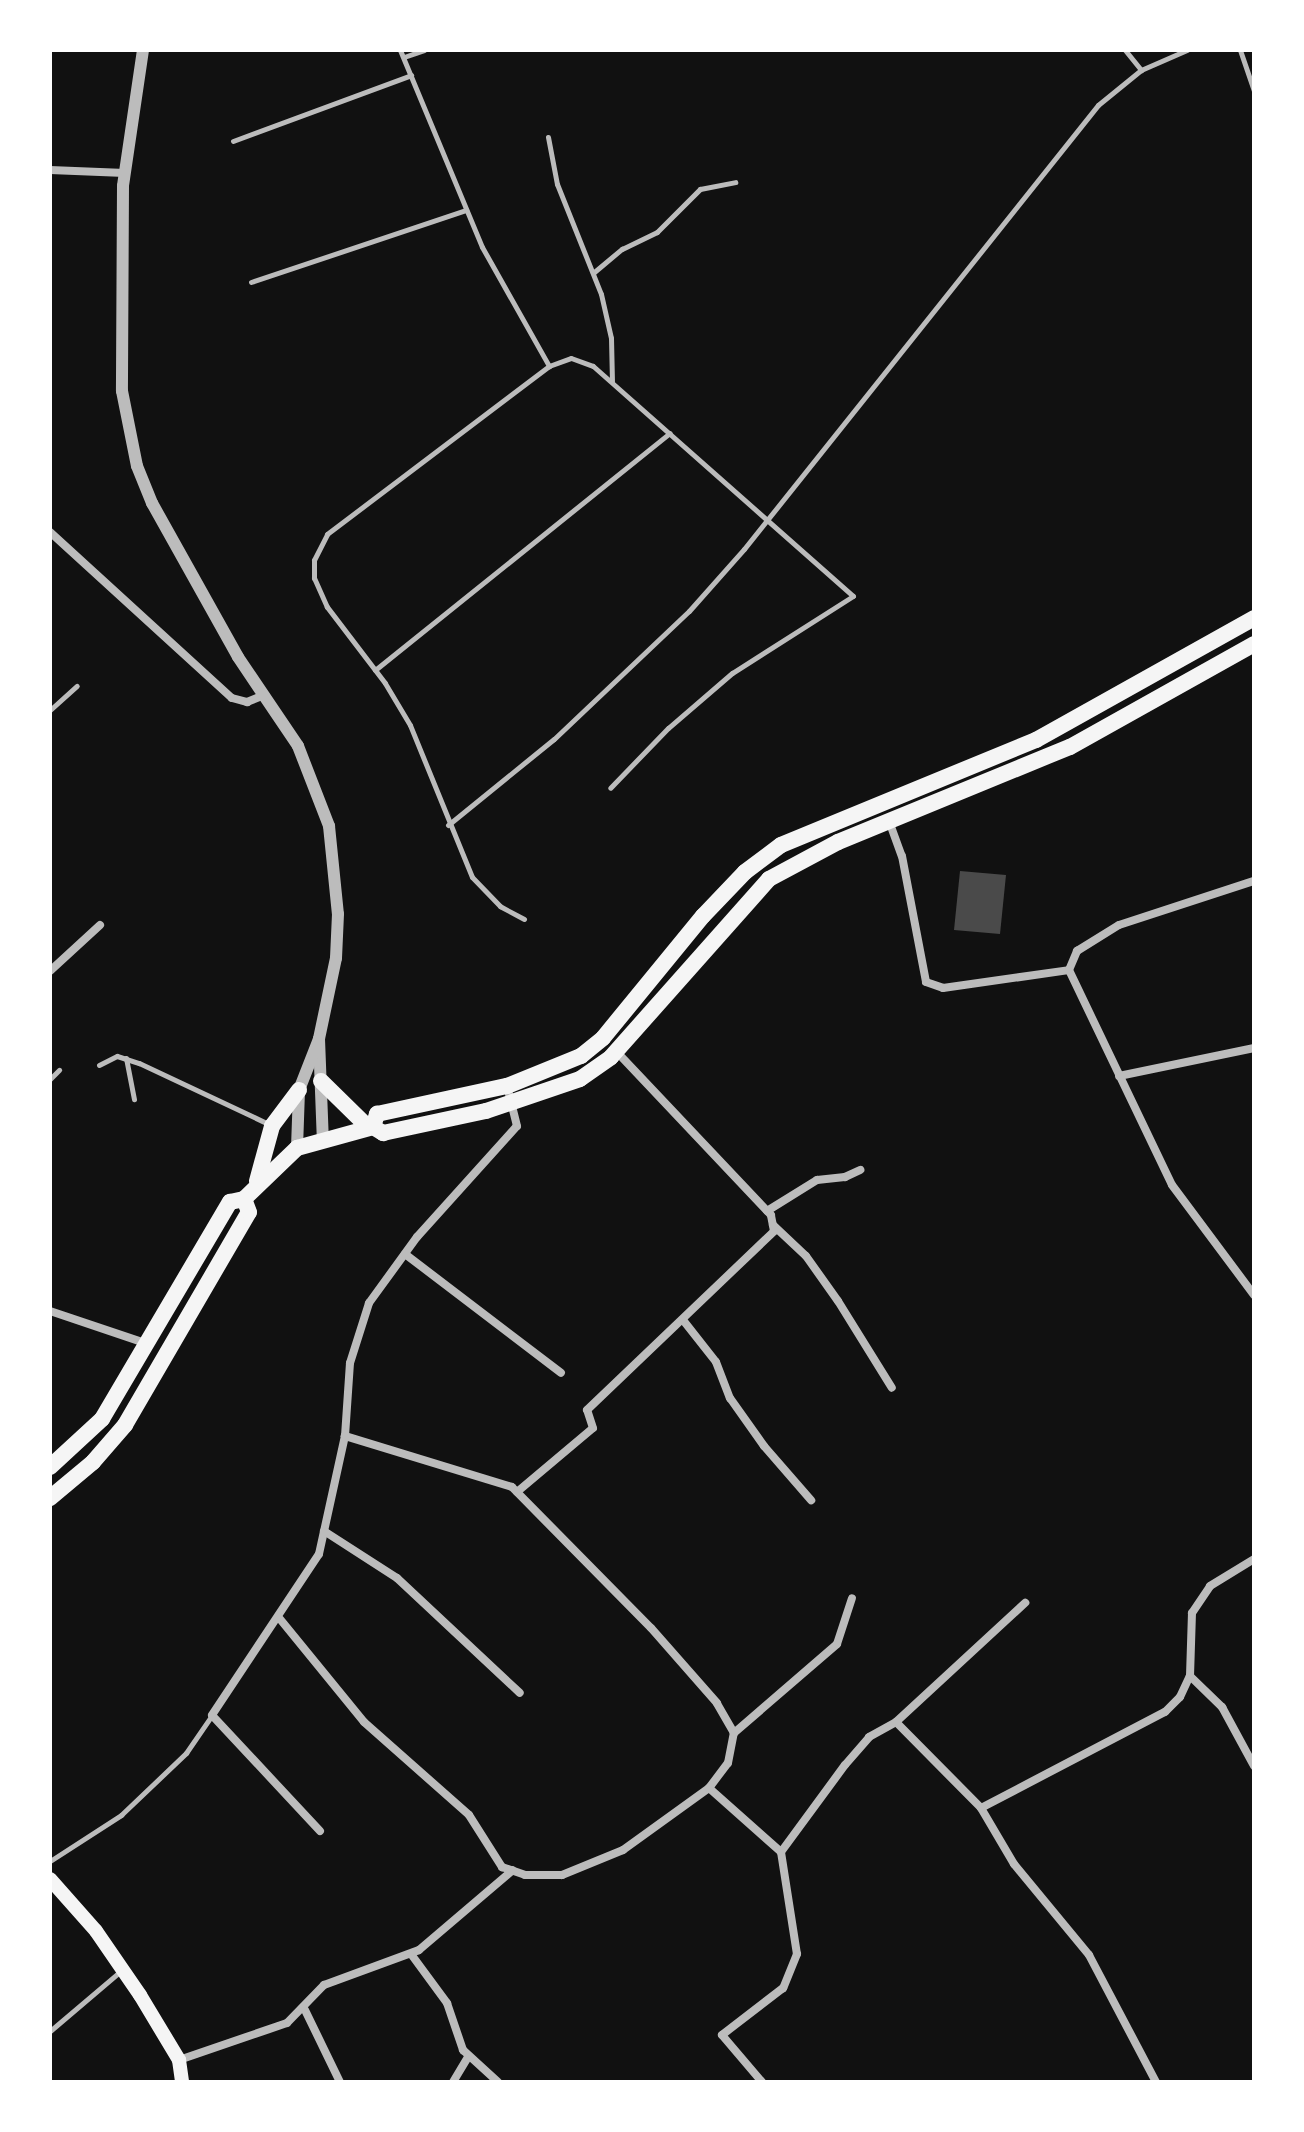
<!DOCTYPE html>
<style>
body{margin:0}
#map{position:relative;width:1304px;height:2132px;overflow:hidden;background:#111;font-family:"DejaVu Sans",sans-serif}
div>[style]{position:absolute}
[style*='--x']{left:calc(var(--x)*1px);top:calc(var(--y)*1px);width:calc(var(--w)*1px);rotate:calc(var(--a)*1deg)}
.building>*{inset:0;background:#4a4a4a}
.service>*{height:5px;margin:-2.5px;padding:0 2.5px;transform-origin:2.5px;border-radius:2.5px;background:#bcbcbc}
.minor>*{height:8px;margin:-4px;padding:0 4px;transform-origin:4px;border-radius:4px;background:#bcbcbc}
.tertiary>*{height:12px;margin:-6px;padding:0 6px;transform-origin:6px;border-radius:6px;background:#bcbcbc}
.secondary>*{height:14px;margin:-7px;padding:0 7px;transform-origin:7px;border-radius:7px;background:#f5f5f5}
.primary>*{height:16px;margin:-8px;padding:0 8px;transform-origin:8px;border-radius:8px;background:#f5f5f5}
span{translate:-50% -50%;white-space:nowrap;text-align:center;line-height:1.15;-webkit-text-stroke:6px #fff;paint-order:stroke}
.frame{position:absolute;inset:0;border:52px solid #fff;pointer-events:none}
</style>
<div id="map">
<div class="building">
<div style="clip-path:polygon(960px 871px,1006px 875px,1000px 934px,954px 930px)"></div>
</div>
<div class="service">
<div style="--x:400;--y:50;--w:213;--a:67.4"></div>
<div style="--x:482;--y:247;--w:137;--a:60.6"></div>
<div style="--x:1125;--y:50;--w:26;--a:51"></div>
<div style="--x:1240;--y:50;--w:43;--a:71.1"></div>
<div style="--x:404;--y:57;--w:21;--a:-19"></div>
<div style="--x:548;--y:137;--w:48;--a:79.2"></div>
<div style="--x:557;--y:184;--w:118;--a:68.2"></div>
<div style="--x:601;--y:294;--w:45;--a:77.2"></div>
<div style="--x:611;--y:338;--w:43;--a:88.7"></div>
<div style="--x:233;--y:141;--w:190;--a:-20.3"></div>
<div style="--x:593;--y:273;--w:38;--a:-40"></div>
<div style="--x:622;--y:249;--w:39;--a:-26"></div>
<div style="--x:657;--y:232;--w:61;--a:-45"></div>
<div style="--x:700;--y:189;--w:36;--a:-11"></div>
<div style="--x:251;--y:282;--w:227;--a:-18.5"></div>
<div style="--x:375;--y:670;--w:378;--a:-38.8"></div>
<div style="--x:50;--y:710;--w:36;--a:-42"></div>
<div style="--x:448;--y:825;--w:136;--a:-39.1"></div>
<div style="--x:554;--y:739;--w:186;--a:-43.5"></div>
<div style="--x:689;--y:611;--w:83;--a:-48.4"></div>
<div style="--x:744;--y:549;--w:568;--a:-51.43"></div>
<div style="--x:1098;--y:105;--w:55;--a:-39.1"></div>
<div style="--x:1141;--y:70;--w:50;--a:-23.5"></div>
<div style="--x:524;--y:919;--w:27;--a:-152"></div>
<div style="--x:500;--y:906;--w:40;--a:-134"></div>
<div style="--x:472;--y:877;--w:164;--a:-112.2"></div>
<div style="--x:410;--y:725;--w:49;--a:-120.8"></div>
<div style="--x:385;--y:683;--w:96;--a:-127.3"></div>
<div style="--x:327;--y:607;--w:32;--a:-114"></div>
<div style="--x:314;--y:578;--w:18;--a:-90"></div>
<div style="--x:314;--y:560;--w:29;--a:-63"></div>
<div style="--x:327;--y:534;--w:278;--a:-37.1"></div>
<div style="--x:549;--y:366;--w:23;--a:-20"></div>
<div style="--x:571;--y:358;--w:23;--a:20"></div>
<div style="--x:593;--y:366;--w:347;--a:41.5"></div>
<div style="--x:853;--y:596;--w:143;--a:147.5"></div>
<div style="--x:732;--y:673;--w:84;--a:139.3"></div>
<div style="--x:668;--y:728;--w:83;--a:134"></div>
<div style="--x:126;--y:1058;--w:42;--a:79"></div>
<div style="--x:99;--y:1065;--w:20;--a:-27"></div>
<div style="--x:117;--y:1056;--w:23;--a:18"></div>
<div style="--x:139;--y:1063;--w:146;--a:25.2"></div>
<div style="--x:50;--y:1079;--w:13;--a:-45"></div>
<div style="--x:50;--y:1861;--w:85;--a:-32.9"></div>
<div style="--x:121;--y:1815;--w:90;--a:-43.6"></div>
<div style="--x:186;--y:1753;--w:46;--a:-55.6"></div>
<div style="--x:50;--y:2031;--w:94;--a:-40.3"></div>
</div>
<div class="minor">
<div style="--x:50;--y:170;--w:75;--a:2.3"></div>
<div style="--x:50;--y:532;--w:246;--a:42.4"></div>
<div style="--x:232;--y:698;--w:16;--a:15"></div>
<div style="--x:247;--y:702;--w:18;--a:-22"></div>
<div style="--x:889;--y:821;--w:37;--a:70"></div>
<div style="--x:902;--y:856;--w:128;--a:79.2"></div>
<div style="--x:926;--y:982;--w:18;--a:19"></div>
<div style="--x:943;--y:988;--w:127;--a:-8.1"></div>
<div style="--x:1069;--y:970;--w:238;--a:64.4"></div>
<div style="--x:1172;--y:1185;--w:137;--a:53.3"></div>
<div style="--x:1069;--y:970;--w:21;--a:-67"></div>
<div style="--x:1077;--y:951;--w:49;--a:-31.8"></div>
<div style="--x:1119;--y:925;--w:142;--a:-18.1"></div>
<div style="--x:50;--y:971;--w:68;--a:-42.6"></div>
<div style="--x:1119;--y:1076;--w:138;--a:-11.7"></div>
<div style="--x:767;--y:1211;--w:59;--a:-31.8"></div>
<div style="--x:817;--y:1180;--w:28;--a:-6"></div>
<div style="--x:845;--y:1177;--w:17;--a:-25"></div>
<div style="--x:773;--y:1225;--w:45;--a:43.2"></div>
<div style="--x:806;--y:1256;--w:55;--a:54.6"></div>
<div style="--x:838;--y:1301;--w:102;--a:58.2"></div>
<div style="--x:405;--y:1254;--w:196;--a:37.3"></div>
<div style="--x:50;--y:1311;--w:103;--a:18.6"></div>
<div style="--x:683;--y:1320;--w:53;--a:51.8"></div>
<div style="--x:716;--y:1362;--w:39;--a:69"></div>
<div style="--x:730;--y:1398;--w:59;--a:54.7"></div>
<div style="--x:764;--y:1446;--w:72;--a:49"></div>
<div style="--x:517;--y:1492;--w:99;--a:-40.1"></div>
<div style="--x:593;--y:1428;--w:19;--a:-108"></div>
<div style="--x:587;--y:1410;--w:259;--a:-43.7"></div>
<div style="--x:774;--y:1231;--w:16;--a:-101"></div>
<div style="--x:771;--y:1215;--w:226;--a:-133.4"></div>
<div style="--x:324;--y:1531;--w:87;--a:32.8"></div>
<div style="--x:397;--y:1578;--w:168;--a:43.1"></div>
<div style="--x:280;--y:1619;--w:133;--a:50.8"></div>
<div style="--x:364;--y:1722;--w:140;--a:41.5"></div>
<div style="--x:469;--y:1815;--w:62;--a:57.6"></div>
<div style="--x:502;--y:1867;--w:24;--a:19"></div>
<div style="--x:525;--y:1875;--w:37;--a:0"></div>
<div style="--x:562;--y:1875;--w:66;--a:-22.3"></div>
<div style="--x:623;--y:1850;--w:106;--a:-35.8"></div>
<div style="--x:709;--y:1788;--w:31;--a:-53"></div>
<div style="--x:728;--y:1763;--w:31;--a:-79"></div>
<div style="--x:734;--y:1733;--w:34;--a:-120"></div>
<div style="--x:717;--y:1703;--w:100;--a:-131.3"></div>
<div style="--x:651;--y:1628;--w:198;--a:-134.6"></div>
<div style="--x:512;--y:1487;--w:175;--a:-163"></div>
<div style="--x:1190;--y:1676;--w:45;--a:44.1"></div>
<div style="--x:1222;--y:1707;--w:67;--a:61.5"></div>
<div style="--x:896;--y:1722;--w:176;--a:-42.7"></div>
<div style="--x:734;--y:1733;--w:136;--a:-40.8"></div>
<div style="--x:837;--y:1644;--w:48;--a:-71.9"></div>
<div style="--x:709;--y:1788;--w:96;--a:41.6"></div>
<div style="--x:781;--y:1852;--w:103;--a:81.1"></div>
<div style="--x:797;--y:1954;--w:37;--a:112"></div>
<div style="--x:783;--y:1988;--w:77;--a:142.4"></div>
<div style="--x:722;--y:2035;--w:62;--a:49.6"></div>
<div style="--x:981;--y:1808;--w:65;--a:59.5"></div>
<div style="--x:1014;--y:1864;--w:118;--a:50.5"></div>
<div style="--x:1089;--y:1955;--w:144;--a:62.2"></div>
<div style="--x:320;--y:1831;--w:158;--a:-133"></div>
<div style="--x:212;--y:1715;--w:193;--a:-56.4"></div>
<div style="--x:319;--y:1554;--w:121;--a:-77.6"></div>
<div style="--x:345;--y:1436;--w:73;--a:-86.1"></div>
<div style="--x:350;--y:1363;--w:63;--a:-72.4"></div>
<div style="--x:369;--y:1303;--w:82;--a:-54"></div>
<div style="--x:417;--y:1237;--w:149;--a:-48"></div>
<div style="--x:517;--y:1126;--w:41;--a:-104"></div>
<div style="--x:781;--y:1852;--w:108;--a:-53.7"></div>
<div style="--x:845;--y:1765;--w:37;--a:-49"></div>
<div style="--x:869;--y:1737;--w:31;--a:-29"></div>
<div style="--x:896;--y:1722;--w:121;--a:45.3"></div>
<div style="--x:981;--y:1808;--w:208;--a:-27.6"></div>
<div style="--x:1165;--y:1712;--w:21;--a:-45"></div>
<div style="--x:1180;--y:1697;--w:23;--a:-65"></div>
<div style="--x:1190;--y:1676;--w:63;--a:-88.2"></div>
<div style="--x:1192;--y:1613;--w:32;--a:-56"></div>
<div style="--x:1210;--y:1586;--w:52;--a:-31.5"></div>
<div style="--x:411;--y:1954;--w:61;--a:53.7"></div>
<div style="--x:447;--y:2003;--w:50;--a:71.2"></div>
<div style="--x:463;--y:2050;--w:47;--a:42.4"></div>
<div style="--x:305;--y:2010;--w:80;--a:64.1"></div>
<div style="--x:179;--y:2060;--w:114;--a:-18.9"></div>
<div style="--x:287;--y:2023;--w:53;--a:-45.8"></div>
<div style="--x:324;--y:1985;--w:101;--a:-20.2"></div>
<div style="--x:419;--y:1950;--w:123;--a:-40.4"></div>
<div style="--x:453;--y:2082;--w:29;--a:-59"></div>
</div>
<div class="tertiary">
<div style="--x:143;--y:50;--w:137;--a:98.4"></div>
<div style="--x:123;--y:186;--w:205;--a:90.3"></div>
<div style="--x:122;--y:391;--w:76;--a:78.7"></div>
<div style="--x:137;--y:466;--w:40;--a:68"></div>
<div style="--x:152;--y:503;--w:176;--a:60.8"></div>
<div style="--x:238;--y:657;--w:107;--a:56"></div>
<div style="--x:298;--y:746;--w:86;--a:68.8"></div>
<div style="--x:329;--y:826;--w:88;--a:84.2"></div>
<div style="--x:338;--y:914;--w:44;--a:92.6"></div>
<div style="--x:336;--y:958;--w:83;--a:101.9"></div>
<div style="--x:319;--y:1039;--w:102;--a:87.8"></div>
<div style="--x:297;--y:1148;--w:58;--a:-88"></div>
<div style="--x:299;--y:1090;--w:55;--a:-68.6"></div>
</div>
<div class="secondary">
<div style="--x:50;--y:1879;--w:69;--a:48.5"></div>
<div style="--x:96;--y:1931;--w:78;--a:55.5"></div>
<div style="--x:140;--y:1995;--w:76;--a:59"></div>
<div style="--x:179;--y:2060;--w:22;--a:82"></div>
</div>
<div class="primary">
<div style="--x:321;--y:1081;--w:66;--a:44.4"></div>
<div style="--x:373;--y:1127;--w:14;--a:-73"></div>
<div style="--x:377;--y:1114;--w:133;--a:-12.2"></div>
<div style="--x:507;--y:1086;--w:80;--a:-22.1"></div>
<div style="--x:581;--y:1056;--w:28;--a:-39"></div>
<div style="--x:603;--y:1038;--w:158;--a:-50.7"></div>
<div style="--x:703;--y:916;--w:61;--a:-46.3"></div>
<div style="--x:745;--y:872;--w:45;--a:-36.9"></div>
<div style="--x:781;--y:845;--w:276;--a:-22.4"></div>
<div style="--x:1036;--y:740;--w:250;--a:-29.2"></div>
<div style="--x:373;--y:1127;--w:12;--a:31"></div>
<div style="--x:383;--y:1133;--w:105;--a:-12.1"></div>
<div style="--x:486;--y:1111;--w:99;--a:-18.8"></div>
<div style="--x:580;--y:1079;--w:38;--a:-35"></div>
<div style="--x:611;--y:1057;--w:238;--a:-48.4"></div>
<div style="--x:769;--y:879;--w:78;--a:-28.2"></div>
<div style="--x:838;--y:842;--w:251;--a:-22.3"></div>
<div style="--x:1070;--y:747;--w:211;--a:-29.2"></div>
<div style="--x:257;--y:1181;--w:57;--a:-74.7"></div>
<div style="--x:272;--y:1126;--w:45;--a:-53.1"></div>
<div style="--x:50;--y:1467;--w:71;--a:-42.7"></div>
<div style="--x:102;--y:1419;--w:252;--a:-59.5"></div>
<div style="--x:230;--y:1202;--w:14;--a:-12"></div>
<div style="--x:244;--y:1199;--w:74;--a:-43.9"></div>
<div style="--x:297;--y:1148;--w:79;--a:-15.4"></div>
<div style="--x:50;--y:1498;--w:56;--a:-39.9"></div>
<div style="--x:93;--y:1462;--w:49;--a:-49.1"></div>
<div style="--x:125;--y:1425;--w:246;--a:-59.8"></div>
<div style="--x:249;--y:1212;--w:14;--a:-111"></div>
</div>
<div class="frame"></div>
</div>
